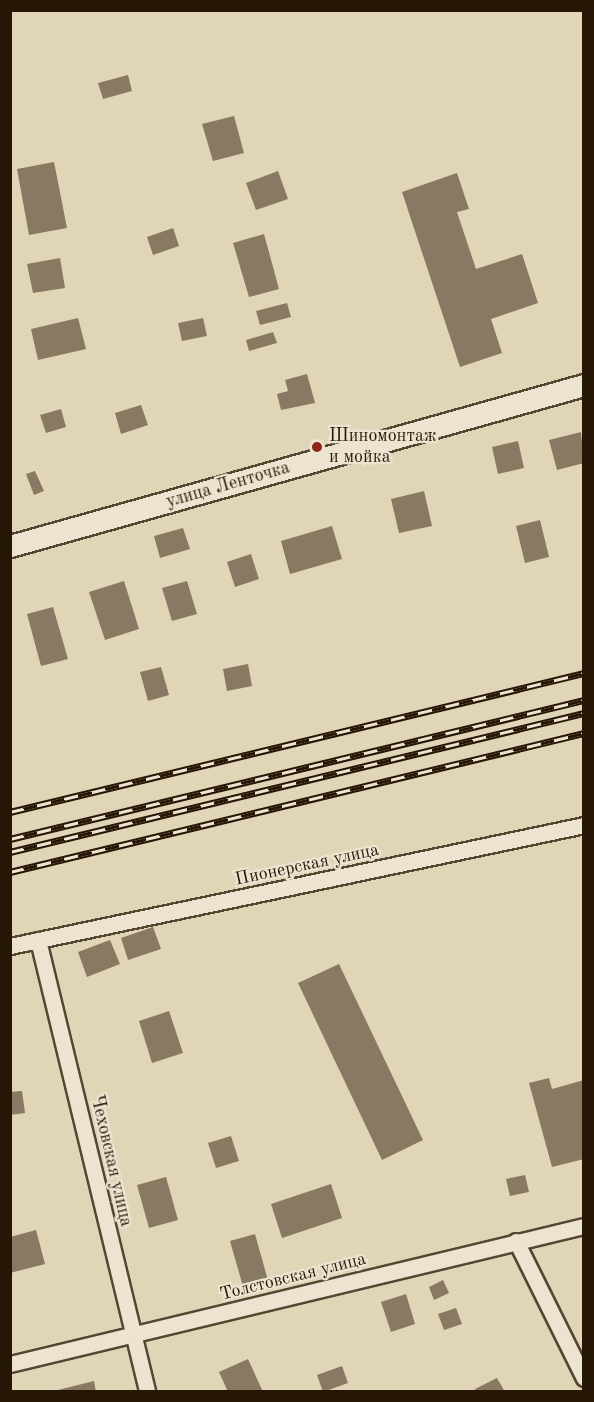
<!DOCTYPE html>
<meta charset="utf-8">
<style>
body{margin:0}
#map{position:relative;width:594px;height:1402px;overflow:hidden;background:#e1d5b8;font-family:"Old Standard TT",serif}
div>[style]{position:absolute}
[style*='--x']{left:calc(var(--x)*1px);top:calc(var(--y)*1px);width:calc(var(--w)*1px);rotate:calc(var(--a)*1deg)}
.building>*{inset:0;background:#877962}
.roads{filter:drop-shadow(2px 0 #554632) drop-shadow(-2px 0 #554632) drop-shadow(0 2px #554632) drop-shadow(0 -2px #554632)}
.street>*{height:15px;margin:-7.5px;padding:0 7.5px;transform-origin:7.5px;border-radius:7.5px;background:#ece4d1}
.secondary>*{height:21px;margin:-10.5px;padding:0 10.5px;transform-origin:10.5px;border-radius:10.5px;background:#ece4d1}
.rail>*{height:7px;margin-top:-3.5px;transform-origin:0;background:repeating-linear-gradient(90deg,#ece4d1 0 14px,#261605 0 28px);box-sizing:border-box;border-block:2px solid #261605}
.dots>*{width:16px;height:16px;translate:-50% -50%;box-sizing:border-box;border:3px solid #ece4d1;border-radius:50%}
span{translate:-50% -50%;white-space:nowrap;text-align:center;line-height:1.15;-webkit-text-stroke:4.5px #ece4d1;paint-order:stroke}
.poi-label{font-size:18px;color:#261605}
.left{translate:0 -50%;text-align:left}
.street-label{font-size:18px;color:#261605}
.frame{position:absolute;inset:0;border:12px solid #261605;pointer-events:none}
</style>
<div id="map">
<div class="building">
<div style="clip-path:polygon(128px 75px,132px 91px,103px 99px,98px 83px)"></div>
<div style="clip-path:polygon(234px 116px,244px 153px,213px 161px,202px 124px)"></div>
<div style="clip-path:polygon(54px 162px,67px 228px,29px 235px,17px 169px)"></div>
<div style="clip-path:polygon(278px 171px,288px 199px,256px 210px,246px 183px)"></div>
<div style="clip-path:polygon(457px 173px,469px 209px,457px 212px,476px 269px,522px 254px,538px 303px,491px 319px,502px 353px,460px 367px,402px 192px)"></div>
<div style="clip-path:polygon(173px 228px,179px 246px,153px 255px,147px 237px)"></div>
<div style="clip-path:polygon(264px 234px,279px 289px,249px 297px,233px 243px)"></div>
<div style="clip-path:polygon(60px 258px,65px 288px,33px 293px,27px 264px)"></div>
<div style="clip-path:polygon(287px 303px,291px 317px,260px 325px,256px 311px)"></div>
<div style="clip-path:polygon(78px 318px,86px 349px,38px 360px,31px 329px)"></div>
<div style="clip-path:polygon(203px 318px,207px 336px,182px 341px,178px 323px)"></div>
<div style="clip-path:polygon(273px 332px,277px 343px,249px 351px,246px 340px)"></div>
<div style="clip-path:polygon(307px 374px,315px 403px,281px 410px,277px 394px,288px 391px,285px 380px)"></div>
<div style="clip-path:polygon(141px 405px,148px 425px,121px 434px,115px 413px)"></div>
<div style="clip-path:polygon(61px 409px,66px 427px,46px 433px,40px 415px)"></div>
<div style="clip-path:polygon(581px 432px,584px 463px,557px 470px,549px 440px)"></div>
<div style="clip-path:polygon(518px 441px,524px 468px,498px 474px,492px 447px)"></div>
<div style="clip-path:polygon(35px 471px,44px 491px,34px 495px,26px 474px)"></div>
<div style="clip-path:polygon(424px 491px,432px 526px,399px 533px,391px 499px)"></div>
<div style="clip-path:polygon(540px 520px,549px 557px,525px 563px,516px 526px)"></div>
<div style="clip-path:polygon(332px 526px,342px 559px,290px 574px,281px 541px)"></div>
<div style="clip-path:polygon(183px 528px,190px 549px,160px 558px,154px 536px)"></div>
<div style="clip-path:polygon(251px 554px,259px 579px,235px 587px,227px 562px)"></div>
<div style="clip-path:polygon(124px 581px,139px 629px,105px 640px,89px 592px)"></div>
<div style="clip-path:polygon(187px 581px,197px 614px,172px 621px,162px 588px)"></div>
<div style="clip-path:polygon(53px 607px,68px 659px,41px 666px,27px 614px)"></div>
<div style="clip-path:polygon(248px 664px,252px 686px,227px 691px,223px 669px)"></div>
<div style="clip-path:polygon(161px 667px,169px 695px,148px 701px,140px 672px)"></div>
<div style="clip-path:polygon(153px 927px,161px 949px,128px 960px,121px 938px)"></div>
<div style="clip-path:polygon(110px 940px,120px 964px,87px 977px,78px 952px)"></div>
<div style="clip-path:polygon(339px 964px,423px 1140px,382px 1160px,298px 983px)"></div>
<div style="clip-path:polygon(169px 1011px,183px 1053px,152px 1063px,139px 1021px)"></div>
<div style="clip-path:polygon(549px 1078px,552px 1089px,584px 1080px,584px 1159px,552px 1167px,529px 1083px)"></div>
<div style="clip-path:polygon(22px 1091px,25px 1113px,10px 1115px,10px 1092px)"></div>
<div style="clip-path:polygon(231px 1136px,239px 1161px,216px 1168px,208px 1143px)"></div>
<div style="clip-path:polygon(525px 1175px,529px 1192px,510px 1196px,506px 1179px)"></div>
<div style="clip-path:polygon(166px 1177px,178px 1220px,149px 1228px,137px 1185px)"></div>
<div style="clip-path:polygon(331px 1184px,342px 1218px,282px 1238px,271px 1204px)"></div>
<div style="clip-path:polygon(36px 1230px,45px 1264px,10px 1273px,10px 1237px)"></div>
<div style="clip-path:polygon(255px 1234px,269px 1284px,244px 1290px,230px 1241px)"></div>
<div style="clip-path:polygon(443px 1280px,449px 1293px,434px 1300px,429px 1287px)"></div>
<div style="clip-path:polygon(406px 1294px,415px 1324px,391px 1332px,381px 1302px)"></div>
<div style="clip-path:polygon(456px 1308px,462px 1324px,444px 1330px,438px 1314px)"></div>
<div style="clip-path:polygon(248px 1359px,263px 1392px,228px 1392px,219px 1372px)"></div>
<div style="clip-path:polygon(342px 1366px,348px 1383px,323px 1392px,317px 1375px)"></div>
<div style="clip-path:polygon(497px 1378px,505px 1392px,476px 1392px,475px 1389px)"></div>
<div style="clip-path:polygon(94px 1381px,96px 1392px,54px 1392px,54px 1391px)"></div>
</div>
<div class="roads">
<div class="street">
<div style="--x:38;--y:940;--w:465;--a:76.4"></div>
<div style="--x:10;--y:946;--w:587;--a:-11.9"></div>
<div style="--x:516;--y:1241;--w:153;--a:63.6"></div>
<div style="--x:10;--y:1364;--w:590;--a:-13.52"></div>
</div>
<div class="secondary">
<div style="--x:10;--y:546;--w:596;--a:-15.67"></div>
</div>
</div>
<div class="rail">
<div style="--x:10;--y:812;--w:591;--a:-13.61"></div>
<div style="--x:10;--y:839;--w:591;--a:-13.61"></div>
<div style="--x:10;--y:852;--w:591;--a:-13.61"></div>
<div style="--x:10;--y:872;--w:591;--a:-13.61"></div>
</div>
<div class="dots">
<div style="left:317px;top:447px;background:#8f2418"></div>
</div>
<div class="poi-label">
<span class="left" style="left:329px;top:447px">Шиномонтаж<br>и мойка</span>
</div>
<div class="street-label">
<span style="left:228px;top:485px;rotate:-16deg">улица Ленточка</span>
<span style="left:307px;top:865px;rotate:-12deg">Пионерская улица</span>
<span style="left:111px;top:1161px;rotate:77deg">Чеховская улица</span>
<span style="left:293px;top:1277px;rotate:-14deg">Толстовская улица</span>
</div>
<div class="frame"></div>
</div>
